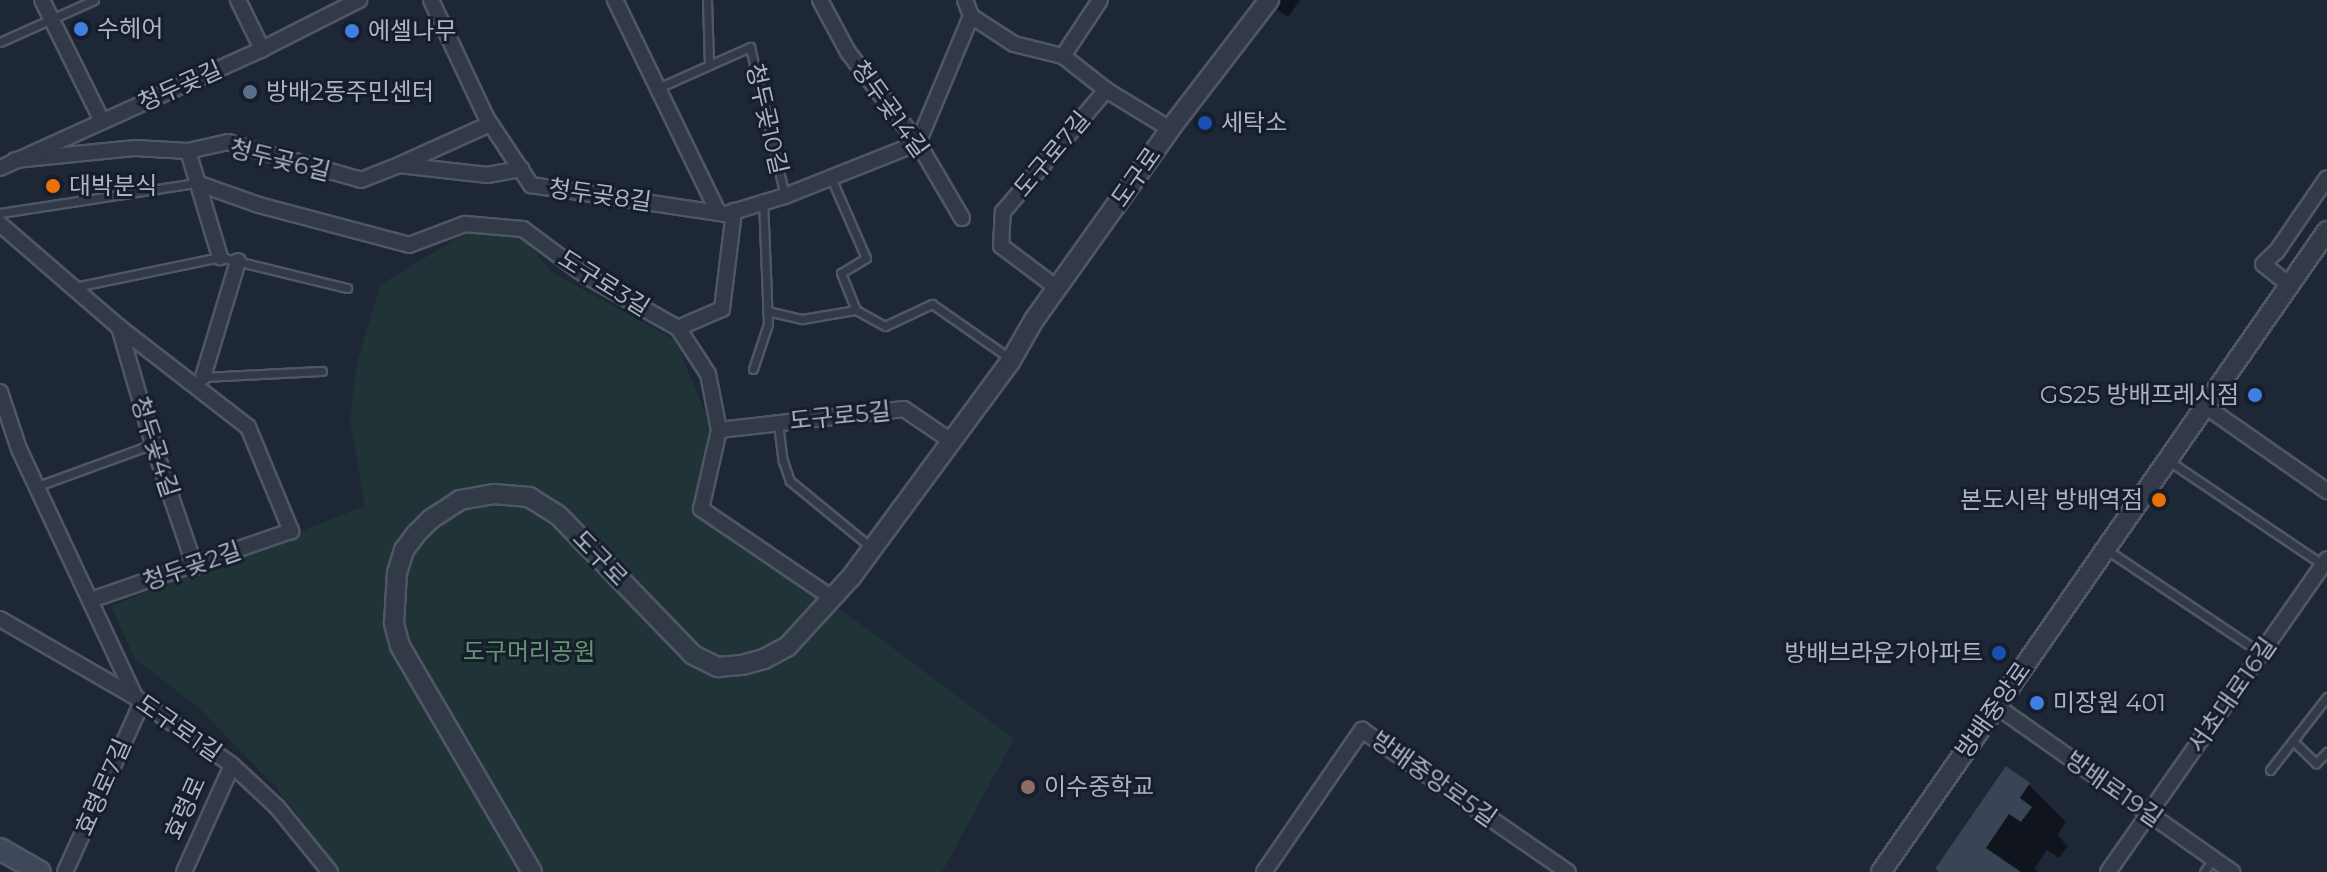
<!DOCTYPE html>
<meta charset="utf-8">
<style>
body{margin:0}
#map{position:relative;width:2327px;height:872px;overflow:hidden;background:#1e2736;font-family:Montserrat,"Noto Sans KR",sans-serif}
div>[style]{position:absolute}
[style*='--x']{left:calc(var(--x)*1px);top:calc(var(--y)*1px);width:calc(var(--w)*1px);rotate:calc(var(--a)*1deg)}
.green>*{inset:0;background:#203337}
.shadow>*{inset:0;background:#0007}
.building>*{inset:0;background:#3a4457}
.roads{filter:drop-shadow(2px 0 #4f5665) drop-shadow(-2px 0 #4f5665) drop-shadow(0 2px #4f5665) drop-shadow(0 -2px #4f5665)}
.service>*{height:7px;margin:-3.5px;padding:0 3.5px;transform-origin:3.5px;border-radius:3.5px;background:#323947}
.minor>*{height:14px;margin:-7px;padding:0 7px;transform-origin:7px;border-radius:7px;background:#323947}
.tertiary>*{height:18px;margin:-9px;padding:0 9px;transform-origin:9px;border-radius:9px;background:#323947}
.secondary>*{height:20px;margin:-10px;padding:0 10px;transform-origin:10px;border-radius:10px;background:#3f475a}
.dots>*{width:22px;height:22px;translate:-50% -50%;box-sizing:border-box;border:4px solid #171e2b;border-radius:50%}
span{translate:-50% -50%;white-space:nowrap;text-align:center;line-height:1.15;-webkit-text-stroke:6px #171e2b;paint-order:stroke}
.poi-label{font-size:24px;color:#abb3c4}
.left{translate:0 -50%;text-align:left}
.right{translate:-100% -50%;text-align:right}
.street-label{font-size:24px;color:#abb3c4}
.park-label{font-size:24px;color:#639572}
</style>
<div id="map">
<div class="green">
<div style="clip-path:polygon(470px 230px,518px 232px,553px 273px,675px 340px,710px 424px,695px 509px,873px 633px,1014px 739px,942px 872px,340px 872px,275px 786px,198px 707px,135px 659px,111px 606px,365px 506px,350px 421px,356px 367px,380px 285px)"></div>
</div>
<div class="shadow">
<div style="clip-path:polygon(1263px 0,1300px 0,1288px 17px)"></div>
<div style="clip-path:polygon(2006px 769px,2029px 785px,2066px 822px,2057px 835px,2068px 846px,2059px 858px,2047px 850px,2034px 869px,2039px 872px,1941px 872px)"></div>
</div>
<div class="building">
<div style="clip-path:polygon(2006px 766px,2030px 783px,2020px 798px,2032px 807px,2021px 822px,2009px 814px,1986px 848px,2021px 872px,1939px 872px,1935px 869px)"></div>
</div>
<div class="roads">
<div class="service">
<div style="--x:707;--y:0;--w:65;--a:88.2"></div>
<div style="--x:0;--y:42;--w:103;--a:-24.1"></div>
<div style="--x:658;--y:88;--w:101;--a:-24"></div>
<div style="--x:750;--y:47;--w:153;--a:76.8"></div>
<div style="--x:831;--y:178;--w:87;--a:66.4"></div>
<div style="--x:866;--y:258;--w:29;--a:149"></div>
<div style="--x:841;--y:273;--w:40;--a:68"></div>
<div style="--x:856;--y:310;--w:33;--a:29"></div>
<div style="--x:885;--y:326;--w:52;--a:-25.1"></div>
<div style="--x:932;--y:304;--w:94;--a:35"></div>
<div style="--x:0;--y:213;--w:199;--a:-8.7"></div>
<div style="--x:75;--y:287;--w:148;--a:-11.7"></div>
<div style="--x:220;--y:257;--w:131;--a:13.7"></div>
<div style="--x:767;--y:311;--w:36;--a:13"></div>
<div style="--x:802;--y:319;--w:55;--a:-9.5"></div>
<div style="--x:753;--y:369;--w:47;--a:-71.6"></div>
<div style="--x:768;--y:324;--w:122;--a:-92.3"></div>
<div style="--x:202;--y:377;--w:120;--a:-2.9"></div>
<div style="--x:778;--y:423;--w:38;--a:83"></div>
<div style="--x:783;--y:461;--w:21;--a:71"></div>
<div style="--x:790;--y:481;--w:106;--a:39.3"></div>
<div style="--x:2169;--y:461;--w:186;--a:34"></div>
<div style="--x:35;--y:487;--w:126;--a:-20"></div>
<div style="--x:2107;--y:550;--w:185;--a:33.8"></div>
<div style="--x:2293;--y:741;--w:32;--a:44"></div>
<div style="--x:2316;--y:763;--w:16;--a:-45"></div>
<div style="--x:2270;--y:770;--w:93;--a:-52"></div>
<div style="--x:2204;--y:872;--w:16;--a:-55"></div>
</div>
<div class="minor">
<div style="--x:42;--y:0;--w:135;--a:63.6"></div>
<div style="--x:238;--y:0;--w:55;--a:63.9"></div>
<div style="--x:431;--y:0;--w:129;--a:64.8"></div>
<div style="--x:486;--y:117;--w:82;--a:56.5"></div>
<div style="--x:531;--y:185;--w:197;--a:8.5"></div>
<div style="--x:726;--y:214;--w:62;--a:-17"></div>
<div style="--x:785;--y:196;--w:143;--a:-21.7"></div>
<div style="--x:918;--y:143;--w:138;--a:-67.3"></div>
<div style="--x:615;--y:0;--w:236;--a:64.1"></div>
<div style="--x:820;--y:0;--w:59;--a:61.7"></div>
<div style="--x:848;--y:52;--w:115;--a:52.4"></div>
<div style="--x:918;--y:143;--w:87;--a:59.6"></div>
<div style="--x:965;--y:0;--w:17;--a:69"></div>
<div style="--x:971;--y:16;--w:51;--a:33.1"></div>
<div style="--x:1014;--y:44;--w:50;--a:13.8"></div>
<div style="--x:1063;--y:56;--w:55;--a:38.3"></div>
<div style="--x:1106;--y:90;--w:75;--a:31.4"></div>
<div style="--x:1063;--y:56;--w:67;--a:-56.5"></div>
<div style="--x:188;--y:151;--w:111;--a:73.2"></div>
<div style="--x:15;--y:160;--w:122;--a:-5.7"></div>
<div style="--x:136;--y:148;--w:52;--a:3.3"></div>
<div style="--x:188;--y:151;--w:41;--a:-12.7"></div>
<div style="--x:228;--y:142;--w:138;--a:15.9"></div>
<div style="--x:361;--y:180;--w:41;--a:-21.5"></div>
<div style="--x:399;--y:165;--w:89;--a:6.5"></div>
<div style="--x:487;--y:175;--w:35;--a:-10"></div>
<div style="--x:399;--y:165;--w:100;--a:-24.3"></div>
<div style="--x:0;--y:168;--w:288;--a:-24.4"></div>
<div style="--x:262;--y:49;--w:109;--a:-26.8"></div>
<div style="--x:197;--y:183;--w:66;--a:19.5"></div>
<div style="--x:259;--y:205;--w:155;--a:14.9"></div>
<div style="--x:409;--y:245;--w:60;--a:-20.6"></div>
<div style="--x:465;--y:224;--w:58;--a:4.9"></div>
<div style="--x:523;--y:229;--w:79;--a:36.7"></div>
<div style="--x:586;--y:276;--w:106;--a:29.5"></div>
<div style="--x:678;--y:328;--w:55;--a:56.9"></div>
<div style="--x:708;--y:374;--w:57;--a:78.9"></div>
<div style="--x:719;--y:430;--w:81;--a:102.8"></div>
<div style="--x:701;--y:509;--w:158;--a:34.2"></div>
<div style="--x:0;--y:224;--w:157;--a:40.9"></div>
<div style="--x:119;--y:327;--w:163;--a:37.8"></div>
<div style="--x:248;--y:427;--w:113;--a:67.5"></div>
<div style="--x:291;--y:531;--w:212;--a:161"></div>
<div style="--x:2289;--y:285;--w:33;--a:-141"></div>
<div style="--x:2263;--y:264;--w:19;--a:-43"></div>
<div style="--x:2277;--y:251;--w:88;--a:-55.6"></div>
<div style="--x:1057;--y:288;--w:70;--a:-143.1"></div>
<div style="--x:1001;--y:246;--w:34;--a:-87"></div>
<div style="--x:1003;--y:212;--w:160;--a:-49.8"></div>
<div style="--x:119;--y:327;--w:122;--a:73.8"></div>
<div style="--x:153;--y:444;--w:130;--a:71.1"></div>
<div style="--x:678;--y:328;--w:48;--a:-23.4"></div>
<div style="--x:722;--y:309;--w:99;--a:-83"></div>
<div style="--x:203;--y:377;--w:121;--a:-73.2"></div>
<div style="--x:0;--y:392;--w:60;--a:71.6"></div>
<div style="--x:19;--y:449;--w:274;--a:64.9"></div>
<div style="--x:2205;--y:406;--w:149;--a:34.9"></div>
<div style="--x:719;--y:430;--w:186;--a:-6.5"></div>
<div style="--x:904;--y:409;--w:57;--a:34.2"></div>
<div style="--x:0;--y:619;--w:156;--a:30"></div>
<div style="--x:135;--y:697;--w:118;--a:35"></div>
<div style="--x:232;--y:765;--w:62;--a:43"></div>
<div style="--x:277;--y:807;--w:84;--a:50.8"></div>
<div style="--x:1996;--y:706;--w:289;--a:35.1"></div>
<div style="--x:65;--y:872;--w:187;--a:-65.6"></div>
<div style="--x:184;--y:872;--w:117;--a:-65.8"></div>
<div style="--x:1264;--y:872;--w:173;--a:-55.4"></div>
<div style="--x:1362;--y:730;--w:250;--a:34.6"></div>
<div style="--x:2108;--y:872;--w:382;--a:-55"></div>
</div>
<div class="tertiary">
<div style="--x:532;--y:872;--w:262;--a:-120.3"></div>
<div style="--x:400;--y:646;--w:24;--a:-105"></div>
<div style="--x:394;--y:623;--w:50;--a:-86.6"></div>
<div style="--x:397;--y:573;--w:24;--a:-73"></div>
<div style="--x:404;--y:550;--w:21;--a:-53"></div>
<div style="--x:417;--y:533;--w:20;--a:-45"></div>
<div style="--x:431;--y:519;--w:35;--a:-33"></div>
<div style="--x:460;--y:500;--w:35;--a:-10"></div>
<div style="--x:494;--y:494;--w:35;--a:5"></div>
<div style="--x:529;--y:497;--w:34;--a:32"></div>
<div style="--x:558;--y:515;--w:194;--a:46"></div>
<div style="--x:693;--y:655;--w:28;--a:26"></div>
<div style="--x:718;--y:667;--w:24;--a:-5"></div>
<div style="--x:742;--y:665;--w:23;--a:-15"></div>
<div style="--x:764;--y:659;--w:26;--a:-28"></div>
<div style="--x:787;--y:647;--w:96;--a:-47.5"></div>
<div style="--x:852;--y:576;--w:268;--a:-53.6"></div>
<div style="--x:1011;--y:360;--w:46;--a:-60.1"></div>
<div style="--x:1034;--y:320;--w:234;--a:-54.5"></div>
<div style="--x:1170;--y:129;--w:163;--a:-52.5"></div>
<div style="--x:1881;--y:872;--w:781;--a:-55.17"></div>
</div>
<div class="secondary">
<div style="--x:0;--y:849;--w:46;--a:29.9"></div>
</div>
</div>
<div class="dots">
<div style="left:81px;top:29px;background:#3f7fe0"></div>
<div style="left:352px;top:31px;background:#3f7fe0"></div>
<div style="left:250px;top:92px;background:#5c6f8a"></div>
<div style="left:1205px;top:123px;background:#1a4fb4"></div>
<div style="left:53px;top:186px;background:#e8710a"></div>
<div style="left:2255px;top:395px;background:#3f7fe0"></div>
<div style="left:2159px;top:500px;background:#e8710a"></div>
<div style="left:1999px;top:653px;background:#1a4fb4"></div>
<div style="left:2037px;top:703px;background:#3f7fe0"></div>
<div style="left:1028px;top:787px;background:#8d6e63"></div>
</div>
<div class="poi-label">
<span class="left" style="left:97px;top:29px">수헤어</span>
<span class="left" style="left:368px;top:31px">에셀나무</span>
<span class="left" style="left:266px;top:92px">방배2동주민센터</span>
<span class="left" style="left:1221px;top:123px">세탁소</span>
<span class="left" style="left:69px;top:186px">대박분식</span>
<span class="right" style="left:2239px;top:395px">GS25 방배프레시점</span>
<span class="right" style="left:2143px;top:500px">본도시락 방배역점</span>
<span class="right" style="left:1983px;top:653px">방배브라운가아파트</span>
<span class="left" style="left:2053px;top:703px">미장원 401</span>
<span class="left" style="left:1044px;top:787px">이수중학교</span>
</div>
<div class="street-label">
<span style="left:180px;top:86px;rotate:-24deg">청두곶길</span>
<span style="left:890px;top:109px;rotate:54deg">청두곶14길</span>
<span style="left:767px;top:119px;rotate:77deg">청두곶10길</span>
<span style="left:1052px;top:154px;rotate:-50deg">도구로7길</span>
<span style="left:280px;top:160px;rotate:14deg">청두곶6길</span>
<span style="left:1136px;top:177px;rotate:-55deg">도구로</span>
<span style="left:600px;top:195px;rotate:8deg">청두곶8길</span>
<span style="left:604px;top:283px;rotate:32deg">도구로3길</span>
<span style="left:840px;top:416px;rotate:-6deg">도구로5길</span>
<span style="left:155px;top:447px;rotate:72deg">청두곶4길</span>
<span style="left:600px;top:558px;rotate:46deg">도구로</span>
<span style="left:192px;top:566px;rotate:-19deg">청두곶2길</span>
<span style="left:2232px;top:695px;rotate:-55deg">서초대로16길</span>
<span style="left:1993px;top:710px;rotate:-55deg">방배중앙로</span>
<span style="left:179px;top:728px;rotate:35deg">도구로1길</span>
<span style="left:1434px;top:779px;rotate:35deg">방배중앙로5길</span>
<span style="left:103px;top:787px;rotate:-66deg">효령로7길</span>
<span style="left:2114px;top:789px;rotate:35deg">방배로19길</span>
<span style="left:185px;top:808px;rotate:-66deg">효령로</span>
</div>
<div class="park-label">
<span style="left:529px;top:652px">도구머리공원</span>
</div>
</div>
